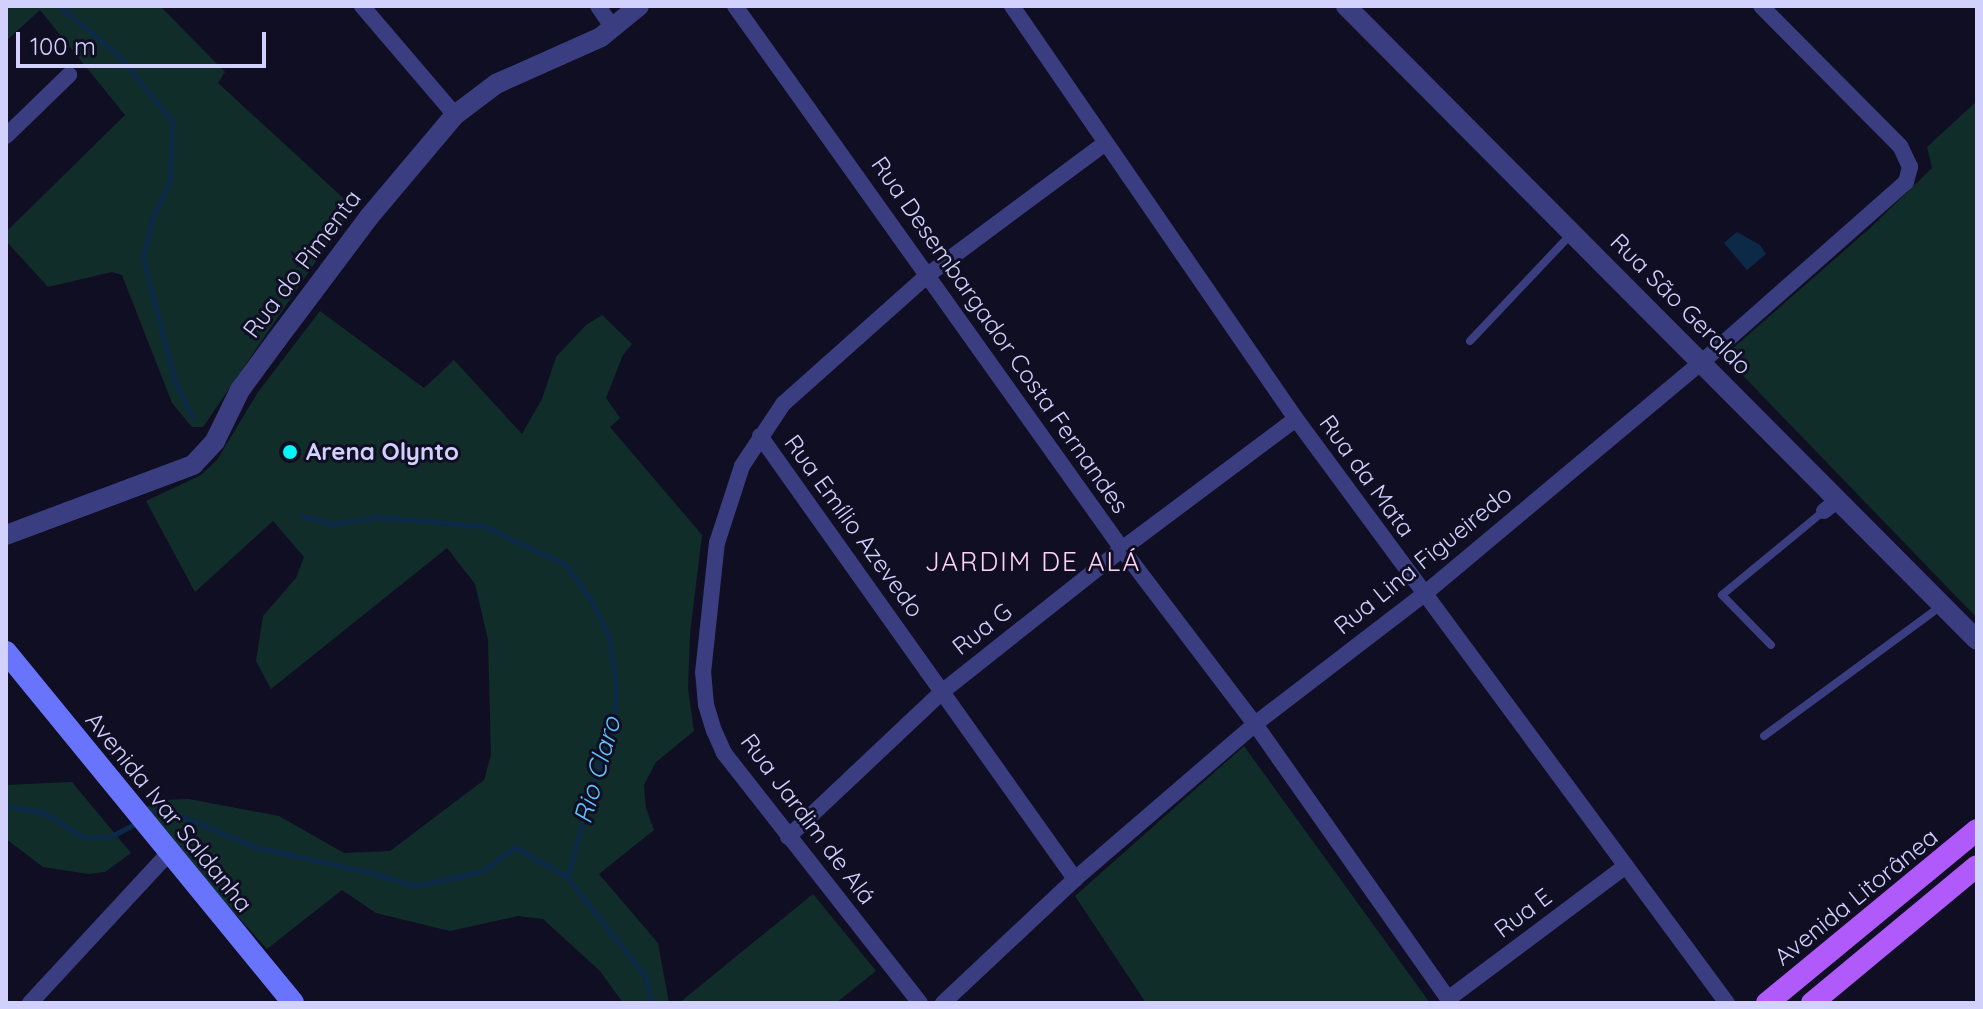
<!DOCTYPE html>
<meta charset="utf-8">
<style>
body{margin:0}
#map{position:relative;width:1983px;height:1009px;overflow:hidden;background:#100e23;font-family:Quicksand,sans-serif}
div>[style]{position:absolute}
[style*='--x']{left:calc(var(--x)*1px);top:calc(var(--y)*1px);width:calc(var(--w)*1px);rotate:calc(var(--a)*1deg)}
.green>*{inset:0;background:#112d29}
.water>*{inset:0;background:#0d2948}
.stream>*{height:5px;margin:-2.5px;padding:0 2.5px;transform-origin:2.5px;border-radius:2.5px;background:#0d2948}
.service>*{height:8px;margin:-4px;padding:0 4px;transform-origin:4px;border-radius:4px;background:#3a3e81}
.minor>*{height:16px;margin:-8px;padding:0 8px;transform-origin:8px;border-radius:8px;background:#3a3e81}
.tertiary>*{height:20px;margin:-10px;padding:0 10px;transform-origin:10px;border-radius:10px;background:#3a3e81}
.secondary>*{height:22px;margin:-11px;padding:0 11px;transform-origin:11px;border-radius:11px;background:#6974fd}
.primary>*{height:22px;margin:-11px;padding:0 11px;transform-origin:11px;border-radius:11px;background:#b05afc}
.dots>*{width:22px;height:22px;translate:-50% -50%;box-sizing:border-box;border:4px solid #100e23;border-radius:50%}
span{translate:-50% -50%;white-space:nowrap;text-align:center;line-height:1.15;-webkit-text-stroke:6px #100e23;paint-order:stroke}
.street-label{font-size:24px;color:#d2d1fe}
.poi-label{font-size:24px;color:#d2d1fe;font-weight:700}
.left{translate:0 -50%;text-align:left}
.neighbourhood-label{font-size:26px;color:#fed3f3;letter-spacing:2px}
.water-label{font-size:26px;color:#61c3fc;font-style:italic}
.frame{position:absolute;inset:0;border:8px solid #d2d1fe;pointer-events:none}
.scale{position:absolute;left:16px;top:32px;width:250px;height:36px;box-sizing:border-box;border:4px solid #d2d1fe;border-top:0;padding-left:10px;font-size:24px;line-height:28px;white-space:nowrap;color:#d2d1fe;-webkit-text-stroke:6px #100e23;paint-order:stroke}
</style>
<div id="map">
<div class="green">
<div style="clip-path:polygon(6px 6px,160px 6px,225px 72px,218px 83px,353px 207px,203px 427px,192px 427px,172px 403px,122px 275px,112px 272px,48px 287px,6px 241px,6px 232px,125px 115px,40px 10px,6px 41px)"></div>
<div style="clip-path:polygon(1977px 101px,1977px 618px,1724px 356px,1869px 229px,1932px 168px,1927px 147px)"></div>
<div style="clip-path:polygon(320px 311px,424px 388px,454px 360px,522px 434px,542px 399px,556px 357px,586px 325px,602px 315px,632px 344px,623px 355px,606px 398px,620px 418px,610px 427px,702px 535px,690px 634px,688px 688px,694px 731px,656px 762px,644px 785px,646px 808px,654px 830px,599px 874px,658px 943px,669px 1003px,623px 1003px,600px 971px,543px 919px,518px 916px,450px 931px,376px 913px,342px 890px,267px 949px,141px 810px,159px 800px,189px 799px,279px 816px,344px 853px,390px 851px,484px 780px,491px 755px,488px 640px,475px 584px,447px 548px,271px 689px,256px 661px,263px 616px,296px 578px,304px 557px,273px 521px,195px 592px,146px 501px,201px 475px,217px 460px,258px 392px)"></div>
<div style="clip-path:polygon(1244px 746px,1430px 1003px,1146px 1003px,1075px 896px)"></div>
<div style="clip-path:polygon(72px 782px,131px 853px,105px 872px,88px 874px,43px 867px,6px 839px,6px 785px)"></div>
<div style="clip-path:polygon(813px 894px,876px 971px,836px 1003px,679px 1003px)"></div>
</div>
<div class="water">
<div style="clip-path:polygon(1737px 232px,1760px 245px,1766px 254px,1747px 270px,1724px 243px)"></div>
</div>
<div class="stream">
<div style="--x:59;--y:6;--w:77;--a:39.7"></div>
<div style="--x:118;--y:55;--w:85;--a:50.7"></div>
<div style="--x:172;--y:121;--w:59;--a:91.9"></div>
<div style="--x:170;--y:180;--w:41;--a:114.7"></div>
<div style="--x:153;--y:217;--w:42;--a:103.7"></div>
<div style="--x:143;--y:258;--w:125;--a:75.6"></div>
<div style="--x:174;--y:379;--w:42;--a:64.7"></div>
<div style="--x:302;--y:516;--w:31;--a:15"></div>
<div style="--x:332;--y:524;--w:47;--a:-8.7"></div>
<div style="--x:378;--y:517;--w:105;--a:4.9"></div>
<div style="--x:483;--y:526;--w:90;--a:24.9"></div>
<div style="--x:565;--y:564;--w:48;--a:54.3"></div>
<div style="--x:593;--y:603;--w:38;--a:65"></div>
<div style="--x:609;--y:638;--w:46;--a:81.2"></div>
<div style="--x:616;--y:683;--w:27;--a:92"></div>
<div style="--x:615;--y:710;--w:174;--a:106"></div>
<div style="--x:6;--y:806;--w:39;--a:10"></div>
<div style="--x:44;--y:813;--w:46;--a:31.6"></div>
<div style="--x:83;--y:837;--w:27;--a:0"></div>
<div style="--x:110;--y:837;--w:32;--a:-28"></div>
<div style="--x:146;--y:817;--w:18;--a:-29"></div>
<div style="--x:162;--y:808;--w:101;--a:22.8"></div>
<div style="--x:255;--y:847;--w:116;--a:12.5"></div>
<div style="--x:368;--y:872;--w:50;--a:16.3"></div>
<div style="--x:416;--y:886;--w:69;--a:-12.6"></div>
<div style="--x:483;--y:871;--w:40;--a:-37"></div>
<div style="--x:515;--y:847;--w:60;--a:30"></div>
<div style="--x:567;--y:877;--w:127;--a:51.7"></div>
<div style="--x:646;--y:977;--w:26;--a:79"></div>
</div>
<div class="service">
<div style="--x:1470;--y:341;--w:149;--a:-46.6"></div>
<div style="--x:1771;--y:645;--w:70;--a:-134.4"></div>
<div style="--x:1722;--y:595;--w:132;--a:-39.5"></div>
<div style="--x:1764;--y:736;--w:210;--a:-36.3"></div>
</div>
<div class="minor">
<div style="--x:362;--y:6;--w:143;--a:49.5"></div>
<div style="--x:598;--y:6;--w:27;--a:56"></div>
<div style="--x:735;--y:6;--w:667;--a:54.52"></div>
<div style="--x:1122;--y:549;--w:220;--a:52.8"></div>
<div style="--x:1255;--y:724;--w:341;--a:54.9"></div>
<div style="--x:1012;--y:6;--w:501;--a:55.49"></div>
<div style="--x:1296;--y:419;--w:726;--a:53.57"></div>
<div style="--x:6;--y:136;--w:88;--a:-44.1"></div>
<div style="--x:760;--y:436;--w:544;--a:54.58"></div>
<div style="--x:1824;--y:511;--w:18;--a:-38"></div>
<div style="--x:788;--y:837;--w:213;--a:-43.3"></div>
<div style="--x:943;--y:691;--w:228;--a:-38.4"></div>
<div style="--x:1122;--y:549;--w:217;--a:-36.8"></div>
<div style="--x:1448;--y:999;--w:222;--a:-36.8"></div>
<div style="--x:30;--y:1003;--w:203;--a:-47.2"></div>
<div style="--x:920;--y:1003;--w:318;--a:-128.1"></div>
<div style="--x:724;--y:753;--w:24;--a:-114"></div>
<div style="--x:714;--y:731;--w:27;--a:-107"></div>
<div style="--x:706;--y:705;--w:32;--a:-95"></div>
<div style="--x:703;--y:673;--w:131;--a:-83.9"></div>
<div style="--x:717;--y:543;--w:81;--a:-72"></div>
<div style="--x:742;--y:466;--w:74;--a:-56.5"></div>
<div style="--x:783;--y:404;--w:195;--a:-41.7"></div>
<div style="--x:929;--y:274;--w:218;--a:-36.6"></div>
<div style="--x:943;--y:1003;--w:181;--a:-43.2"></div>
<div style="--x:1075;--y:879;--w:238;--a:-40.7"></div>
<div style="--x:1255;--y:724;--w:212;--a:-37.5"></div>
<div style="--x:1423;--y:595;--w:363;--a:-39.9"></div>
<div style="--x:1702;--y:362;--w:272;--a:-41.4"></div>
<div style="--x:1906;--y:182;--w:16;--a:-75"></div>
<div style="--x:1910;--y:167;--w:23;--a:-115"></div>
<div style="--x:1900;--y:146;--w:197;--a:-134.8"></div>
</div>
<div class="tertiary">
<div style="--x:1346;--y:6;--w:894;--a:45.14"></div>
<div style="--x:6;--y:535;--w:200;--a:-20.5"></div>
<div style="--x:193;--y:465;--w:33;--a:-47"></div>
<div style="--x:215;--y:441;--w:57;--a:-63.9"></div>
<div style="--x:240;--y:390;--w:61;--a:-53.7"></div>
<div style="--x:276;--y:341;--w:155;--a:-53.1"></div>
<div style="--x:369;--y:217;--w:133;--a:-49.9"></div>
<div style="--x:455;--y:115;--w:51;--a:-37.1"></div>
<div style="--x:496;--y:84;--w:115;--a:-24.1"></div>
<div style="--x:601;--y:37;--w:49;--a:-39.2"></div>
</div>
<div class="secondary">
<div style="--x:6;--y:652;--w:453;--a:50.7"></div>
</div>
<div class="primary">
<div style="--x:1767;--y:1003;--w:272;--a:-39.5"></div>
<div style="--x:1812;--y:1003;--w:214;--a:-39.7"></div>
</div>
<div class="dots">
<div style="left:290px;top:452px;background:#04f6f7"></div>
</div>
<div class="street-label">
<span style="left:302px;top:264px;rotate:-53deg">Rua do Pimenta</span>
<span style="left:1681px;top:304px;rotate:45deg">Rua São Geraldo</span>
<span style="left:1000px;top:335px;rotate:55deg">Rua Desembargador Costa Fernandes</span>
<span style="left:1367px;top:476px;rotate:54deg">Rua da Mata</span>
<span style="left:854px;top:526px;rotate:54deg">Rua Emílio Azevedo</span>
<span style="left:1423px;top:560px;rotate:-39deg">Rua Lina Figueiredo</span>
<span style="left:982px;top:629px;rotate:-38deg">Rua G</span>
<span style="left:169px;top:812px;rotate:51deg">Avenida Ivar Saldanha</span>
<span style="left:808px;top:819px;rotate:53deg">Rua Jardim de Alá</span>
<span style="left:1856px;top:897px;rotate:-39deg">Avenida Litorânea</span>
<span style="left:1523px;top:913px;rotate:-37deg">Rua E</span>
</div>
<div class="poi-label">
<span class="left" style="left:306px;top:452px">Arena Olynto</span>
</div>
<div class="neighbourhood-label">
<span style="left:1033px;top:562px">JARDIM DE ALÁ</span>
</div>
<div class="water-label">
<span style="left:597px;top:770px;rotate:-74deg">Rio Claro</span>
</div>
<div class="frame"></div>
<div class="scale">100 m</div>
</div>
